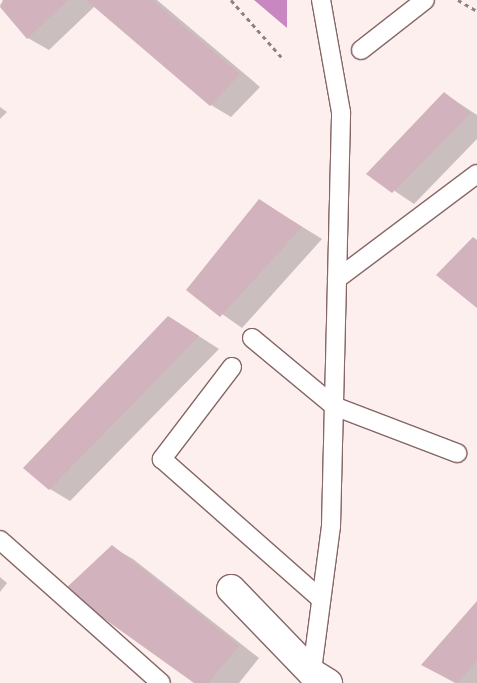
<!DOCTYPE html>
<style>
body{margin:0}
#map{position:relative;width:477px;height:683px;overflow:hidden;background:#fdefee;font-family:Quicksand,sans-serif}
div>[style]{position:absolute}
[style*='--x']{left:calc(var(--x)*1px);top:calc(var(--y)*1px);width:calc(var(--w)*1px);rotate:calc(var(--a)*1deg)}
.water>*{inset:0;background:#c887c1}
.shadow>*{inset:0;background:#0003}
.building>*{inset:0;background:#d1b2bd}
.path>*{height:3px;margin-top:-1.5px;transform-origin:0;background:repeating-linear-gradient(90deg,#8e8181 0 4px,transparent 0 8px)}
.roads{filter:drop-shadow(1px 0 #856766) drop-shadow(-1px 0 #856766) drop-shadow(0 1px #856766) drop-shadow(0 -1px #856766)}
.lane>*{height:18px;margin:-9px;padding:0 9px;transform-origin:9px;border-radius:9px;background:#fff}
.street>*{height:28px;margin:-14px;padding:0 14px;transform-origin:14px;border-radius:14px;background:#fff}
span{translate:-50% -50%;white-space:nowrap;text-align:center;line-height:1.15;-webkit-text-stroke:4px #fff;paint-order:stroke}
</style>
<div id="map">
<div class="water">
<div style="clip-path:polygon(254px 0,287px 0,287px 28px)"></div>
</div>
<div class="shadow">
<div style="clip-path:polygon(5px 0,157px 0,260px 87px,231px 117px,211px 105px,95px 6px,49px 50px,28px 38px,0 5px)"></div>
<div style="clip-path:polygon(445px 94px,477px 115px,477px 139px,414px 204px,368px 173px)"></div>
<div style="clip-path:polygon(0 107px,7px 112px,0 119px)"></div>
<div style="clip-path:polygon(259px 200px,322px 239px,242px 328px,188px 290px)"></div>
<div style="clip-path:polygon(169px 317px,219px 349px,70px 501px,50px 489px,25px 467px)"></div>
<div style="clip-path:polygon(112px 547px,133px 559px,259px 658px,239px 683px,196px 683px)"></div>
<div style="clip-path:polygon(0 577px,7px 583px,0 592px)"></div>
<div style="clip-path:polygon(477px 603px,477px 683px,455px 683px,422px 665px)"></div>
</div>
<div class="building">
<div style="clip-path:polygon(3px 0,68px 0,27px 39px,0 7px)"></div>
<div style="clip-path:polygon(86px 0,152px 0,240px 74px,210px 106px)"></div>
<div style="clip-path:polygon(444px 92px,471px 113px,392px 193px,366px 174px)"></div>
<div style="clip-path:polygon(259px 199px,302px 227px,220px 317px,186px 290px)"></div>
<div style="clip-path:polygon(473px 237px,477px 240px,477px 308px,436px 275px)"></div>
<div style="clip-path:polygon(168px 316px,199px 336px,49px 490px,23px 468px)"></div>
<div style="clip-path:polygon(112px 545px,239px 646px,208px 683px,194px 683px,64px 590px)"></div>
<div style="clip-path:polygon(477px 601px,477px 661px,457px 683px,421px 665px)"></div>
</div>
<div class="path">
<div style="--x:231;--y:0;--w:80;--a:48.5"></div>
<div style="--x:458;--y:0;--w:22;--a:30"></div>
</div>
<div class="roads">
<div class="lane">
<div style="--x:361;--y:50;--w:81;--a:-38"></div>
<div style="--x:337;--y:279;--w:175;--a:-36.9"></div>
<div style="--x:252;--y:338;--w:107;--a:39.7"></div>
<div style="--x:334;--y:406;--w:132;--a:20.9"></div>
<div style="--x:232;--y:367;--w:116;--a:127.3"></div>
<div style="--x:162;--y:459;--w:212;--a:41.4"></div>
<div style="--x:0;--y:540;--w:215;--a:41.6"></div>
<div style="--x:311;--y:678;--w:153;--a:-82.5"></div>
<div style="--x:331;--y:526;--w:414;--a:-88.6"></div>
<div style="--x:341;--y:112;--w:114;--a:-100.1"></div>
</div>
<div class="street">
<div style="--x:231;--y:589;--w:117;--a:46"></div>
<div style="--x:312;--y:673;--w:19;--a:32"></div>
</div>
</div>
</div>
